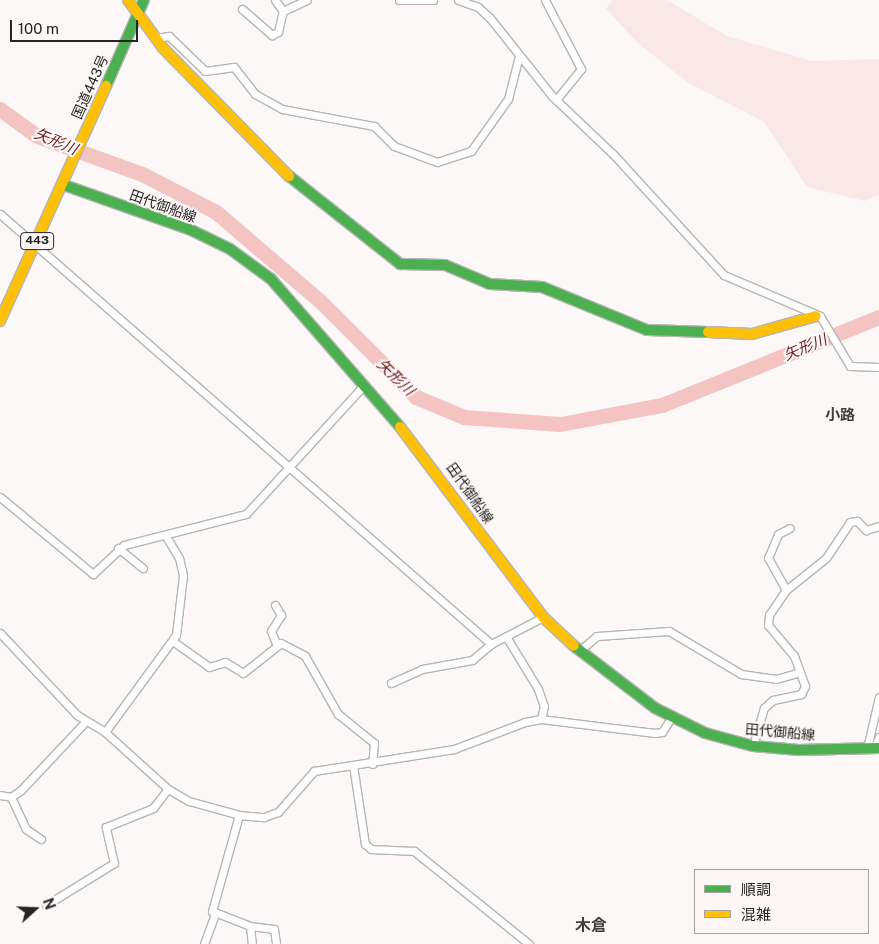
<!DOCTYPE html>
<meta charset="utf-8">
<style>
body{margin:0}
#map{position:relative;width:879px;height:944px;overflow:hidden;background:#fbf8f7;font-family:"Public Sans","Noto Sans JP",sans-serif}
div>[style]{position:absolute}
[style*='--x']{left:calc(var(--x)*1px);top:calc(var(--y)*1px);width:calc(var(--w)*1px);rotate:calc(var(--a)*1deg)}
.green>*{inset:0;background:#f9e8e7}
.river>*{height:15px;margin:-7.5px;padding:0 7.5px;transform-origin:7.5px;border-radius:7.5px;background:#f3c4c2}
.roads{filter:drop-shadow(1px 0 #b7b5b4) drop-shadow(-1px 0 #b7b5b4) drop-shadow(0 1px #b7b5b4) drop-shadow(0 -1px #b7b5b4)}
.street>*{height:7px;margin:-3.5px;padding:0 3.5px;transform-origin:3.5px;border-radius:3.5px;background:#fefefe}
.fast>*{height:10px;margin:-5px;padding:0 5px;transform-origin:5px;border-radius:5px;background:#4caf50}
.slow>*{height:10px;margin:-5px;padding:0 5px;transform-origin:5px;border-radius:5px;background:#ffc107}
span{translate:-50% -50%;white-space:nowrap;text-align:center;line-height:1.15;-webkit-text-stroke:4px #fcf7f6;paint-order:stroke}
.shield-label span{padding:1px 4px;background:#fcf7f6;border:1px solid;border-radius:4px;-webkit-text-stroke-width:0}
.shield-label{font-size:12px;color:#262424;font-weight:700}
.street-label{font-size:14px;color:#262424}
.water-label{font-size:15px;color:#6c2025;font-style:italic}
.neighbourhood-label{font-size:15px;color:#413d3d;font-weight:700}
.quarter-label{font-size:16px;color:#413d3d;font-weight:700}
.legend{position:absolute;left:694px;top:869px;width:175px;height:65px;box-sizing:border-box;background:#fcf7f6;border:1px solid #a6a3a2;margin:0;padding:6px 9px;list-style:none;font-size:15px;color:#262424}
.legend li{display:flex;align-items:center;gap:10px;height:25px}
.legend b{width:25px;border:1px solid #a6a3a2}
.north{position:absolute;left:10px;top:884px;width:50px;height:50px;-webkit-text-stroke:4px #fcf7f6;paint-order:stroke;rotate:70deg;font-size:14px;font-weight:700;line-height:20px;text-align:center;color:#262424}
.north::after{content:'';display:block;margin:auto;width:18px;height:22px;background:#262424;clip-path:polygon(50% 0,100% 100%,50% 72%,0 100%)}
.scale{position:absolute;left:10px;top:20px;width:128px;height:22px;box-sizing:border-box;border:2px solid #262424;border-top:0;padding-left:6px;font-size:15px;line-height:18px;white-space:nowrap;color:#262424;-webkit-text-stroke:4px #fcf7f6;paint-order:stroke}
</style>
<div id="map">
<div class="green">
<div style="clip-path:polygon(612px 0,667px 0,727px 36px,812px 61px,879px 59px,879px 195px,865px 201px,807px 187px,764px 122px,687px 82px,638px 43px,606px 9px)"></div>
</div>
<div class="river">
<div style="--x:0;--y:109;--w:46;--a:36.1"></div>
<div style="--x:37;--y:136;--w:112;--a:19.9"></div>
<div style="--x:142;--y:174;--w:83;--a:27.2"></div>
<div style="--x:216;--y:212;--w:137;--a:40.6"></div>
<div style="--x:320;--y:301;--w:136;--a:45"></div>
<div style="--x:416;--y:397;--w:52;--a:22.6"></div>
<div style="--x:464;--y:417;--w:96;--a:4.2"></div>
<div style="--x:560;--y:424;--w:104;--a:-10.6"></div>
<div style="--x:662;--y:405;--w:234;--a:-22.1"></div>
</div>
<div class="roads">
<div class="street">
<div style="--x:275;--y:0;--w:14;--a:54"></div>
<div style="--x:399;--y:0;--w:34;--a:0"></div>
<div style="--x:458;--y:0;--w:21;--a:19"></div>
<div style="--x:478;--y:7;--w:16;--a:43"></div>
<div style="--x:490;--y:18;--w:100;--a:51.5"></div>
<div style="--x:552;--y:96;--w:84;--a:43.6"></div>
<div style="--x:613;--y:154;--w:164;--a:47.5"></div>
<div style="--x:724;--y:275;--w:104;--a:23.1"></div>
<div style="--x:820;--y:316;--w:58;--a:59"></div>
<div style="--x:850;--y:366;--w:29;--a:2"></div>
<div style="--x:545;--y:0;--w:78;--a:62.4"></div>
<div style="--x:581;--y:69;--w:40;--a:129"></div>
<div style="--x:242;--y:9;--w:40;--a:41"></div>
<div style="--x:272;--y:35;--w:7;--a:-27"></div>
<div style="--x:278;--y:32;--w:22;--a:-77"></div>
<div style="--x:283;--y:11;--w:26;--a:-25"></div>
<div style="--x:156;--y:38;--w:13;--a:-9"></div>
<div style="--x:169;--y:36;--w:50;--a:44.2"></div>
<div style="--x:205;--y:71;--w:29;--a:-8"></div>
<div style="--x:234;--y:67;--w:34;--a:52"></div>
<div style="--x:255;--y:94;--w:31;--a:29"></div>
<div style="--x:282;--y:109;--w:94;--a:10.5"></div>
<div style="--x:374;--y:126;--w:28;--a:45"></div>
<div style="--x:394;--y:146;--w:46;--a:20.4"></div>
<div style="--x:437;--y:162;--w:36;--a:-18"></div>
<div style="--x:471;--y:151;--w:64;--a:-54.6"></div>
<div style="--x:508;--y:99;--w:44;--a:-75.7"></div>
<div style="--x:0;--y:214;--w:653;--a:41.21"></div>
<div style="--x:491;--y:644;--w:59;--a:-27.4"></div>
<div style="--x:0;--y:497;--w:121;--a:39.6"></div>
<div style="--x:93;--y:574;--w:42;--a:-43.1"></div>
<div style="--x:124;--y:545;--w:126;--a:-14.3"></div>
<div style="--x:246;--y:514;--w:176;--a:-47.5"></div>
<div style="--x:118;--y:548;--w:32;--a:39"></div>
<div style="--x:786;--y:590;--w:37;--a:-119"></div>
<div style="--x:768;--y:558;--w:26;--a:-67"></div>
<div style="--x:778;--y:534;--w:13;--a:-27"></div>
<div style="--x:275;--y:605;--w:12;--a:59"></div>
<div style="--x:281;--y:615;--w:19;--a:122"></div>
<div style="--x:271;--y:631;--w:16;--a:68"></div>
<div style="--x:0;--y:633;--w:112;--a:46.8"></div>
<div style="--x:77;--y:715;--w:33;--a:31"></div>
<div style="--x:105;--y:732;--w:85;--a:42.1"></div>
<div style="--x:168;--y:789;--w:24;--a:30"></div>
<div style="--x:189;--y:801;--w:52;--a:15.6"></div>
<div style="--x:239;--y:815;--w:25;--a:5"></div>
<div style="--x:264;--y:817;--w:15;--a:-20"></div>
<div style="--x:278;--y:812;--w:55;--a:-48.7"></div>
<div style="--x:314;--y:771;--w:142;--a:-8.9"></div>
<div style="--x:454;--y:749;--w:76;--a:-20.8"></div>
<div style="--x:525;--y:722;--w:16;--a:-11"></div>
<div style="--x:541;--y:719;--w:115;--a:7"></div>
<div style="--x:655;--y:733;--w:7;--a:-8"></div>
<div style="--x:662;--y:732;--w:15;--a:-58"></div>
<div style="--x:507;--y:638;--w:60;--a:58.7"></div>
<div style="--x:538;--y:689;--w:18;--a:71"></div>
<div style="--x:544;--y:706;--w:13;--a:103"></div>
<div style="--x:174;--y:642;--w:43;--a:35.5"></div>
<div style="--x:209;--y:667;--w:17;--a:-17"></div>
<div style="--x:225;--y:662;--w:21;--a:31"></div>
<div style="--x:243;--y:673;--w:48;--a:-38.3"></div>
<div style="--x:281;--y:643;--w:27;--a:28"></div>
<div style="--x:305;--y:656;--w:67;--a:60.4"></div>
<div style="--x:338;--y:714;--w:46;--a:38.9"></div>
<div style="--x:374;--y:743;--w:21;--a:95"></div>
<div style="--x:579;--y:651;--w:23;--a:-40"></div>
<div style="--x:597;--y:636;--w:72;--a:-4"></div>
<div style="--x:669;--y:631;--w:84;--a:30.8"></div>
<div style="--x:741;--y:674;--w:35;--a:8"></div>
<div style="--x:776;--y:679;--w:25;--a:-16"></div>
<div style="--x:391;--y:683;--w:34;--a:-24"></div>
<div style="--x:422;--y:669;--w:51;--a:-10.2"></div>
<div style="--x:472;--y:660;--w:25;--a:-40"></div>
<div style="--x:105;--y:732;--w:120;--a:-53.8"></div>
<div style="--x:176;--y:635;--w:60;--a:-83.3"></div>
<div style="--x:183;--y:575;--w:17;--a:-103"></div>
<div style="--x:179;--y:558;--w:26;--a:-121"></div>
<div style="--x:753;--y:746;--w:40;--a:-74"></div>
<div style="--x:764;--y:708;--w:12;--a:-42"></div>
<div style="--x:773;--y:700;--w:29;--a:-12"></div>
<div style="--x:801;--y:694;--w:9;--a:-63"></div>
<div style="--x:805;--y:686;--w:32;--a:-110"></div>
<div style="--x:794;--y:656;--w:40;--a:-130"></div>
<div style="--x:768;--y:625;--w:10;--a:-84"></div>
<div style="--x:769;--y:615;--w:30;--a:-56"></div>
<div style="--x:786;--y:590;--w:51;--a:-38.7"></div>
<div style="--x:826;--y:558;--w:43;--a:-56.3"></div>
<div style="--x:850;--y:522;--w:7;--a:-8"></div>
<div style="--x:857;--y:521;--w:13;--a:45"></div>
<div style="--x:866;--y:530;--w:14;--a:-17"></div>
<div style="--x:867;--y:748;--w:52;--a:-76.8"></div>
<div style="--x:874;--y:748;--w:12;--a:-66"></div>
<div style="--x:353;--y:765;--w:80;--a:81.4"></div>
<div style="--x:365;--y:844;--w:8;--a:40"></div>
<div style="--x:371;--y:849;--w:43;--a:2.7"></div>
<div style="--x:414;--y:851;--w:148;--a:39"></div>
<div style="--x:0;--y:795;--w:11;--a:10"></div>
<div style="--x:11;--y:797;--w:12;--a:-35"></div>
<div style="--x:21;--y:790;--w:95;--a:-46.7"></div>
<div style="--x:11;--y:797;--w:35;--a:65"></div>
<div style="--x:26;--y:829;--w:18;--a:34"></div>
<div style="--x:239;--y:815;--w:100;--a:105.7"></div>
<div style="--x:212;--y:911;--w:41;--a:21.5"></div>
<div style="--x:250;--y:926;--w:24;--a:7"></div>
<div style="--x:274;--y:929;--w:15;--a:82"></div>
<div style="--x:46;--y:905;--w:80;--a:-31.7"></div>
<div style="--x:114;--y:863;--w:37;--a:-103"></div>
<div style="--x:106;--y:827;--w:51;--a:-22"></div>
<div style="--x:153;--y:808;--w:24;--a:-52"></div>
<div style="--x:250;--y:926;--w:18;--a:84"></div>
<div style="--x:204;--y:944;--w:32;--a:-70"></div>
</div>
<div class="fast">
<div style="--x:106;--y:86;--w:94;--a:-66.2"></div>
<div style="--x:289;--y:176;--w:142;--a:38.4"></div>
<div style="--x:400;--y:264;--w:45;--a:1.3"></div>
<div style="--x:445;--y:265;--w:49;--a:22.9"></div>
<div style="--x:490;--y:284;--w:52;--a:3.3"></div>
<div style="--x:542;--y:287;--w:113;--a:22.3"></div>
<div style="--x:647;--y:330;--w:61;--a:1.9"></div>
<div style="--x:64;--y:185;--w:135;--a:19.5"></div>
<div style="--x:191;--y:230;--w:43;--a:26"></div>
<div style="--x:230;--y:249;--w:51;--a:36.2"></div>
<div style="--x:271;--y:279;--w:196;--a:48.9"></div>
<div style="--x:574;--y:646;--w:102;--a:37.4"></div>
<div style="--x:655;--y:708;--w:56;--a:26.6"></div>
<div style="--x:705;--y:733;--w:50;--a:15.2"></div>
<div style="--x:753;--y:746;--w:46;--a:5"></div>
<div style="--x:799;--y:750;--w:80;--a:-1.4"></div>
</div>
<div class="slow">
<div style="--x:128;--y:0;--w:59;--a:53.9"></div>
<div style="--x:163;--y:48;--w:180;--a:45.5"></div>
<div style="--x:0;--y:321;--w:258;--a:-65.7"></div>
<div style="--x:708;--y:332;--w:44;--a:2.6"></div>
<div style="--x:752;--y:334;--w:66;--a:-15.7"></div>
<div style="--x:400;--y:427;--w:238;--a:53"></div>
<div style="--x:543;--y:617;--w:42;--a:43.1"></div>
</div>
</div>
<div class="shield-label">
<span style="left:37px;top:241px">443</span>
</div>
<div class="street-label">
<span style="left:90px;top:87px;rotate:-66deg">国道443号</span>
<span style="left:163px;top:206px;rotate:20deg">田代御船線</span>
<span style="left:470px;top:493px;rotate:55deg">田代御船線</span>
<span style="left:780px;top:732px;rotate:5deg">田代御船線</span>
</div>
<div class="water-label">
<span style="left:56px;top:141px;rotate:23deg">矢形川</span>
<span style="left:805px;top:347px;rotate:-22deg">矢形川</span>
<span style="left:396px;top:377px;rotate:44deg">矢形川</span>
</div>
<div class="neighbourhood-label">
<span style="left:840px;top:415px">小路</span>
</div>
<div class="quarter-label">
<span style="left:591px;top:926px">木倉</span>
</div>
<ul class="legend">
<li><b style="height:6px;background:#4caf50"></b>順調</li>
<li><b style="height:6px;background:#ffc107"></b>混雑</li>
</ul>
<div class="north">N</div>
<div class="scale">100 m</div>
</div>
